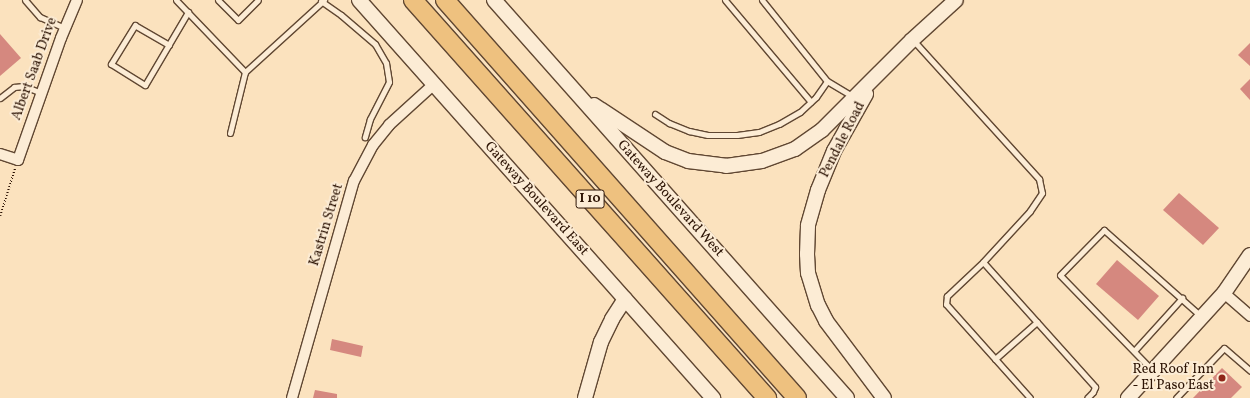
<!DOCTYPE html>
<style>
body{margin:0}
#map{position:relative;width:1250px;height:398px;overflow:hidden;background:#fbe2be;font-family:Vollkorn,serif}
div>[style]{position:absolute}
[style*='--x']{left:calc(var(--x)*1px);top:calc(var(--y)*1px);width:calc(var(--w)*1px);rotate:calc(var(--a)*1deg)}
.building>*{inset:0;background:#d5887f}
.path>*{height:1.5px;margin-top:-0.75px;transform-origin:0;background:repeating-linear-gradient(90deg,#2c1304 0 1px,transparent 0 3px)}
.roads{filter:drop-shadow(1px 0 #604732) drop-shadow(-1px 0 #604732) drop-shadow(0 1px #604732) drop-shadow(0 -1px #604732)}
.lane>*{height:5px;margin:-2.5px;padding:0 2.5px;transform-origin:2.5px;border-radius:2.5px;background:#fcecd5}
.street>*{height:10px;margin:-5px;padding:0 5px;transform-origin:5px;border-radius:5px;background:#fcecd5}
.secondary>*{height:14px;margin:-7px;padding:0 7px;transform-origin:7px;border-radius:7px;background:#fcecd5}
.highway>*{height:18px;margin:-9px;padding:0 9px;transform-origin:9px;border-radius:9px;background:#eec17f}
.dots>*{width:11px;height:11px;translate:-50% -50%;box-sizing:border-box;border:2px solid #fcecd5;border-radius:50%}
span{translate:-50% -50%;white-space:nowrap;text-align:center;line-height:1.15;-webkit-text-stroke:4px #fcecd5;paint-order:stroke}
.shield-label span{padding:1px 3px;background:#fcecd5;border:1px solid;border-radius:3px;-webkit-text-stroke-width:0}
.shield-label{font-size:13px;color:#2c1304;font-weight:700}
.street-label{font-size:14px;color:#2c1304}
.poi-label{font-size:14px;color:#2c1304}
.right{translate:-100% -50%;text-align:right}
</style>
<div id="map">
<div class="building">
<div style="clip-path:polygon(0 34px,21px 58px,0 76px)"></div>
<div style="clip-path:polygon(1250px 43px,1250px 66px,1238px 55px)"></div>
<div style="clip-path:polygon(1250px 79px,1250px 100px,1240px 89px)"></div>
<div style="clip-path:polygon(1179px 193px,1219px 228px,1203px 245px,1163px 210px)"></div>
<div style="clip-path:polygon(1117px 260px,1159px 296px,1138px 320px,1096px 284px)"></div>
<div style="clip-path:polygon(332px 339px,363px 346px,361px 357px,330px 350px)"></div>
<div style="clip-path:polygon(1222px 368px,1242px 387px,1231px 398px,1193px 398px)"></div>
<div style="clip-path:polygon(315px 390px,337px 394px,337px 398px,313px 398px)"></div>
</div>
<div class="path">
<div style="--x:0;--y:216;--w:50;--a:-72.6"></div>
</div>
<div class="roads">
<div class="lane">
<div style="--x:25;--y:0;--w:23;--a:49"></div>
<div style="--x:40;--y:17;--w:27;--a:24"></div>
<div style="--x:176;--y:0;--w:100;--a:46.2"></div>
<div style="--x:245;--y:72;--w:107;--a:-42.3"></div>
<div style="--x:218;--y:0;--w:28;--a:45"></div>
<div style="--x:238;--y:20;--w:28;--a:-45"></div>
<div style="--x:725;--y:0;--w:133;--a:49.9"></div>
<div style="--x:762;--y:0;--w:104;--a:51.3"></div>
<div style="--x:827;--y:81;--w:31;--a:31"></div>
<div style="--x:321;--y:1;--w:24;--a:35"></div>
<div style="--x:341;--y:15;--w:45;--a:40.5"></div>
<div style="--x:375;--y:44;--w:22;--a:60"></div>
<div style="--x:386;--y:63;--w:19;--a:81"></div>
<div style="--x:389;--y:82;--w:42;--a:117.2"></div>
<div style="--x:370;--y:119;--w:19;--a:106"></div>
<div style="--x:913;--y:40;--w:188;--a:47.8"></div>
<div style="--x:1039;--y:179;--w:14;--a:78"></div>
<div style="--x:1042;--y:193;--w:22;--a:124"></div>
<div style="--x:1030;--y:211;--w:69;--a:132.7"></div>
<div style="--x:983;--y:262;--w:50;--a:136.6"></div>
<div style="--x:947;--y:296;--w:8;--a:97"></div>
<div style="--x:946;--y:304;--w:126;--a:48.2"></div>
<div style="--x:169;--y:45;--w:39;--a:-150"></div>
<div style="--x:135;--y:25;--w:46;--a:121.6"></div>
<div style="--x:111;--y:64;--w:40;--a:32"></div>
<div style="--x:145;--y:85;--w:85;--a:-59.5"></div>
<div style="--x:0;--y:98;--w:18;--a:-38"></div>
<div style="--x:14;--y:87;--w:10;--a:-6"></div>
<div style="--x:24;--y:86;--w:18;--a:22"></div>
<div style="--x:655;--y:114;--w:17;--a:33"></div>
<div style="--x:669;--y:123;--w:22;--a:22"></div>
<div style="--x:689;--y:131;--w:19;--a:12"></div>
<div style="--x:708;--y:135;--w:29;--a:0"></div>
<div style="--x:737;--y:135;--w:22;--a:-8"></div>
<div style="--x:759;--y:132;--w:22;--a:-22"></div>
<div style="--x:779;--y:124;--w:24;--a:-30"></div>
<div style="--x:800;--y:112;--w:22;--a:-43"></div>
<div style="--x:816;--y:97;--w:19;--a:-55"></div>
<div style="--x:230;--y:133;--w:63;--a:-76.2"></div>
<div style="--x:983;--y:262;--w:168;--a:48.1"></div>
<div style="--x:1095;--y:387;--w:5;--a:112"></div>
<div style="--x:1093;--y:392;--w:8;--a:135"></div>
<div style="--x:1134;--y:351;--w:72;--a:-47.8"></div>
<div style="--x:995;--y:359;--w:56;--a:-41.4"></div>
<div style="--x:1152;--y:370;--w:132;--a:-134.1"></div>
<div style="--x:1060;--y:275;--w:63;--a:-45.6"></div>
<div style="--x:1104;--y:230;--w:130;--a:41.6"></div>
<div style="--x:1176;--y:398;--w:69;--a:-46.2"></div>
<div style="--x:1224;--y:348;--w:35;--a:41"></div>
</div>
<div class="street">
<div style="--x:0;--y:154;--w:19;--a:18"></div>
<div style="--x:18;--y:160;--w:129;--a:-70.6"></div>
<div style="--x:61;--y:38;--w:41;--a:-67.2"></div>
<div style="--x:1224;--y:293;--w:35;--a:41"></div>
<div style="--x:292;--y:398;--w:226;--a:-74.1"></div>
<div style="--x:354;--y:181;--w:41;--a:-62.2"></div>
<div style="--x:373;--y:145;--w:26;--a:-51"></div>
<div style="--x:389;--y:125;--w:61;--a:-42.3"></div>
</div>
<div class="secondary">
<div style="--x:359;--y:0;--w:533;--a:48.35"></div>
<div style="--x:494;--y:0;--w:532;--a:48.43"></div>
<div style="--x:866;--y:94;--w:65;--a:119.3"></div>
<div style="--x:834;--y:151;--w:42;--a:112.3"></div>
<div style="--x:818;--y:190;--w:37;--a:106"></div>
<div style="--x:808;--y:226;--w:28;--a:92"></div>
<div style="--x:807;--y:254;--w:19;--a:87"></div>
<div style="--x:808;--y:273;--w:34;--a:73"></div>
<div style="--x:818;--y:305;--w:18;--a:63"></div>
<div style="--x:826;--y:321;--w:96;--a:53"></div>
<div style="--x:594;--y:105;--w:85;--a:33.5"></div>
<div style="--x:665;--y:152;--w:25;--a:21"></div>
<div style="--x:688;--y:161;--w:38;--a:7"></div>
<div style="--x:726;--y:166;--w:36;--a:-8"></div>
<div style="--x:762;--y:161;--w:35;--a:-20"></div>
<div style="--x:795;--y:149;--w:33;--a:-35"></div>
<div style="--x:822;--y:130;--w:127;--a:-45"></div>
<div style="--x:912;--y:40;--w:59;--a:-42.3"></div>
<div style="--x:585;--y:398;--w:58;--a:-74.1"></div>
<div style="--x:601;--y:342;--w:25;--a:-64"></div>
<div style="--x:612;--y:319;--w:24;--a:-57"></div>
<div style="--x:1128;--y:398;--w:142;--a:-47.6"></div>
<div style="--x:1224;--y:293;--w:46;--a:-55.6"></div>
</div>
<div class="highway">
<div style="--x:413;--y:0;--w:533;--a:48.35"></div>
<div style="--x:445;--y:0;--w:531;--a:48.51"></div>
</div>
</div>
<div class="dots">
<div style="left:1222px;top:378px;background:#8f2418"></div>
</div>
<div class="shield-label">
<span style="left:590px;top:199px">I 10</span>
</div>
<div class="street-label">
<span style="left:35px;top:69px;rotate:-70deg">Albert Saab Drive</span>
<span style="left:843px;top:140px;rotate:-63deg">Pendale Road</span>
<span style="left:536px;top:199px;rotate:48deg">Gateway Boulevard East</span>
<span style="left:670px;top:199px;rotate:48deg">Gateway Boulevard West</span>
<span style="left:327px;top:225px;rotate:-73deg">Kastrin Street</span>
</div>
<div class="poi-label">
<span class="right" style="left:1214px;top:378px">Red Roof Inn<br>- El Paso East</span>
</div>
</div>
